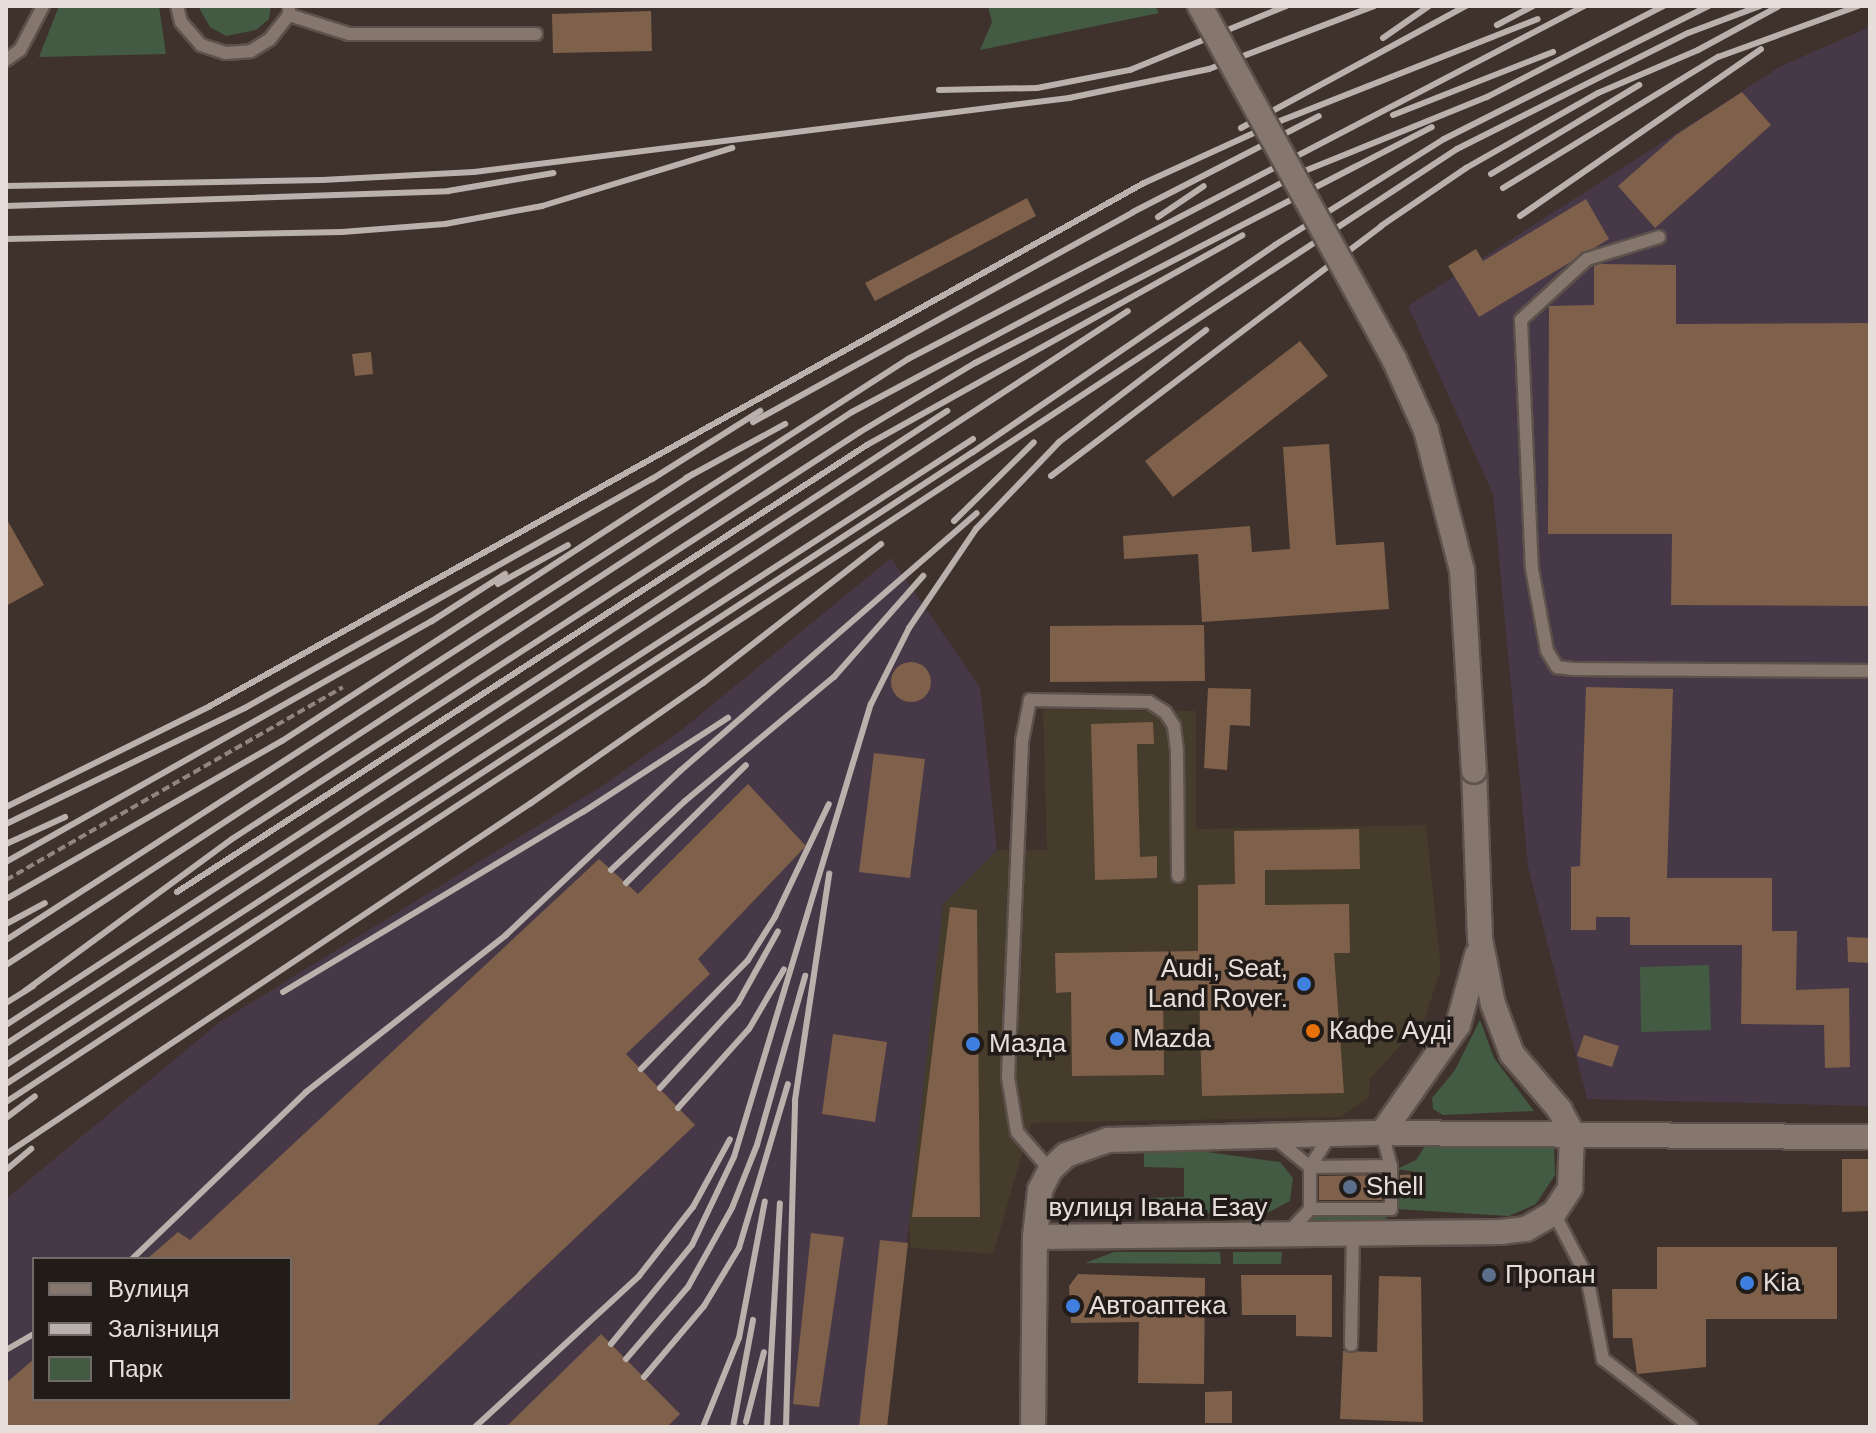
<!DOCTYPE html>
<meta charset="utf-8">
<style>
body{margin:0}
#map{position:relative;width:1876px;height:1433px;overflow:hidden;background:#3f322c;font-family:Arial,sans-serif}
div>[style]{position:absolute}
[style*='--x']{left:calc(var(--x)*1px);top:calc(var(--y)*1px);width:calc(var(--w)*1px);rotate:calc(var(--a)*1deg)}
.commercial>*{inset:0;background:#463c2b}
.industrial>*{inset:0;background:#463846}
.green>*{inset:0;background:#435a43}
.building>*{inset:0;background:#7f604a}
.round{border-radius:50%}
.path>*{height:4px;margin-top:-2px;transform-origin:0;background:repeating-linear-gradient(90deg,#908580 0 8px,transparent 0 12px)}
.roads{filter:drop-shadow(2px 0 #5c514b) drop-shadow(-2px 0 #5c514b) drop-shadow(0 2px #5c514b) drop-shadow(0 -2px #5c514b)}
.service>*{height:12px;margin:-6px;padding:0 6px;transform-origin:6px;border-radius:6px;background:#85766e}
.minor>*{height:24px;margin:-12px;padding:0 12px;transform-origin:12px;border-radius:12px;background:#85766e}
.secondary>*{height:24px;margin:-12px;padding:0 12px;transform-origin:12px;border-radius:12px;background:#85766e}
.rail>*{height:6px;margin:-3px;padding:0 3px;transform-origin:3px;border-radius:3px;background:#bbb1ac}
.bridges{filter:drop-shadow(2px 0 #5c514b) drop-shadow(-2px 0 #5c514b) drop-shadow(0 2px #5c514b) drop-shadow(0 -2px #5c514b)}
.secondary-bridge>*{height:24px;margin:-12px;padding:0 12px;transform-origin:12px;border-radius:12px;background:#85766e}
.dots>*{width:22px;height:22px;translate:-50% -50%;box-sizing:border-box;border:4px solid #221c19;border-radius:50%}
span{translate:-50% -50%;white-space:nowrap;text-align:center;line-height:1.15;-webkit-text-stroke:7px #221c19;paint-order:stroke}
.poi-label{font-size:26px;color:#e7deda}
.right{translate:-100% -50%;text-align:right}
.left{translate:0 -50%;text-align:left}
.street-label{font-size:26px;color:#e7deda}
.frame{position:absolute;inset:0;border:8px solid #e7deda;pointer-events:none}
.legend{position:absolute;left:32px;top:1257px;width:260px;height:144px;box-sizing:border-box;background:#221c19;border:2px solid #716a66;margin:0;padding:10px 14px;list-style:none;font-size:24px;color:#e7deda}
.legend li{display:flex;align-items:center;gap:16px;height:40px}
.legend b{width:40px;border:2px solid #716a66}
</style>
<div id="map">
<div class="commercial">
<div style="clip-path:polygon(1043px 709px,1196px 711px,1196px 829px,1426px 825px,1441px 969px,1425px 1018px,1370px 1079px,1369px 1097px,1341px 1117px,1031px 1123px,993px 1254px,911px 1248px,908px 1217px,943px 904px,997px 850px,1047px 850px)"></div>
</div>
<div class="industrial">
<div style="clip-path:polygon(1870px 27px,1870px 1106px,1587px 1099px,1528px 867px,1493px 494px,1408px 306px,1781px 66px)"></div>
<div style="clip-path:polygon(evenodd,891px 558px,980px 687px,997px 850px,943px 904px,887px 1427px,6px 1427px,6px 1199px,220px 1022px,602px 786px,680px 731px,891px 558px,34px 1259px,290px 1259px,290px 1399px,34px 1399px,34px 1259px)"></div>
</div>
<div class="green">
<div style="clip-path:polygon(59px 6px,159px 6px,166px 54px,39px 57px)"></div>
<div style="clip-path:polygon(198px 6px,271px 6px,269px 19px,256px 30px,226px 36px,210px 27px)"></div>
<div style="clip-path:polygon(988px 6px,1155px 6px,1159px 13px,980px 50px,992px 22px)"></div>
<div style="clip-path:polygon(1709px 965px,1711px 1030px,1641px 1032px,1640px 967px)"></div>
<div style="clip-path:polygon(1480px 1020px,1494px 1058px,1534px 1111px,1443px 1115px,1433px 1109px,1432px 1098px,1455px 1070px)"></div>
<div style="clip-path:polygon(1427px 1143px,1554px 1146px,1555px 1175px,1536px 1204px,1509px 1216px,1396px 1209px,1397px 1197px,1423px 1197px,1422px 1173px,1397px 1169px,1416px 1160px)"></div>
<div style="clip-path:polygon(1200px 1151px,1280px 1162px,1293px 1178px,1290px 1201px,1267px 1213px,1144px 1214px,1144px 1198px,1184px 1197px,1184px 1168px,1144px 1167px,1144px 1152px)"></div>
<div style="clip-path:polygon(1382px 1214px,1394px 1225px,1302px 1227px,1314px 1216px)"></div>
<div style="clip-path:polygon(1114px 1252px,1220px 1252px,1221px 1264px,1085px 1263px)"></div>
<div style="clip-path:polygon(1233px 1252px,1282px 1252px,1281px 1264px,1233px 1264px)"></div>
</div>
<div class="building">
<div style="clip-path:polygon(651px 11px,652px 51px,553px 53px,552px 14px)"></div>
<div style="clip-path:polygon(1742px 92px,1771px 125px,1655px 228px,1618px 186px,1676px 135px)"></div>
<div style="clip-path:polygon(1027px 198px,1036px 216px,875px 301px,865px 283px)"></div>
<div style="clip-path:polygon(1586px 199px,1609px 239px,1479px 317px,1448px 266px,1476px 249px,1483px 261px)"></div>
<div style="clip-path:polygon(1600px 264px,1676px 265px,1676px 324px,1870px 323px,1870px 606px,1671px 605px,1672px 534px,1548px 534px,1549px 306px,1594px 305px,1594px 266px)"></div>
<div style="clip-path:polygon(1300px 341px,1328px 376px,1173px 497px,1145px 461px)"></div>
<div style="clip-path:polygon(371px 352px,373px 374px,355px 376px,352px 354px)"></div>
<div style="clip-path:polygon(1329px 444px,1336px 545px,1384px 542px,1389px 609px,1202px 622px,1198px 554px,1124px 559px,1123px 536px,1250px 526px,1252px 552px,1290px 549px,1283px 447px)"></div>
<div style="clip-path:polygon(6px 518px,44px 585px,6px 606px)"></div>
<div style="clip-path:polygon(1204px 625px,1205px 681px,1050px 682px,1050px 626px)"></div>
<div class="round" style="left:891px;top:662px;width:40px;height:40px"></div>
<div style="clip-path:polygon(1586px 687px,1673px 689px,1667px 878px,1772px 878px,1772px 931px,1797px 931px,1796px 990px,1849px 988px,1850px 1067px,1825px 1068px,1824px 1025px,1741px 1024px,1742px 945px,1630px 945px,1630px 917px,1596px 917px,1596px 930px,1571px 930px,1571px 867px,1580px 866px)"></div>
<div style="clip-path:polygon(1208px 688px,1251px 689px,1250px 726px,1230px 725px,1227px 770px,1204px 768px)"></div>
<div style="clip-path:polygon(1153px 722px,1154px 744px,1137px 744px,1140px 857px,1157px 856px,1157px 878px,1095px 880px,1091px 724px)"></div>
<div style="clip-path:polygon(874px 753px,925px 759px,910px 878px,859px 872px)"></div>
<div style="clip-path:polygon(748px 784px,806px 846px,698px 959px,710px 974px,626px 1054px,695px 1125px,375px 1427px,6px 1427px,6px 1383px,34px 1359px,34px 1399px,290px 1399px,290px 1259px,147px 1259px,178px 1232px,190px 1240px,599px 859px,638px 894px)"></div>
<div style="clip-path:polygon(1359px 829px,1360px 869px,1265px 870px,1265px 905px,1349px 904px,1350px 953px,1334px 953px,1344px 1093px,1202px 1096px,1199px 991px,1163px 991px,1164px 1075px,1072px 1076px,1071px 992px,1056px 993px,1055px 953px,1198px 951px,1198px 885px,1235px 884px,1234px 831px)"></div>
<div style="clip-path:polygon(950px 907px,977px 910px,980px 1217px,912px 1217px)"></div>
<div style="clip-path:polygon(1847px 937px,1870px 938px,1870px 963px,1848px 962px)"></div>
<div style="clip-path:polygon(833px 1034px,887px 1042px,875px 1122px,822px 1114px)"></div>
<div style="clip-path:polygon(1584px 1035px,1619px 1046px,1612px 1067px,1577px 1056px)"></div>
<div style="clip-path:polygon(1842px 1159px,1870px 1159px,1870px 1211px,1842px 1212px)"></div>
<div style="clip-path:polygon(1421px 1174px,1421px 1195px,1400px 1195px,1400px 1175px)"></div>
<div style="clip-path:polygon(1382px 1175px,1382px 1200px,1319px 1200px,1319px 1176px)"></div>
<div style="clip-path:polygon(811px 1233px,844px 1237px,819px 1407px,793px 1404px)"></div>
<div style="clip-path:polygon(880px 1240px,908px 1243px,887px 1427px,859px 1427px)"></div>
<div style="clip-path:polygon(1657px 1247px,1837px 1247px,1837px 1319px,1706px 1319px,1706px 1367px,1637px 1374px,1632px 1338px,1613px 1338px,1612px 1289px,1657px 1289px)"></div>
<div style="clip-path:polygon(1078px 1274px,1205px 1278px,1204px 1384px,1138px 1383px,1139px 1322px,1071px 1323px,1069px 1286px)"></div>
<div style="clip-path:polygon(1241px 1275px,1332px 1275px,1332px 1337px,1296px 1336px,1296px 1315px,1242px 1315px)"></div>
<div style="clip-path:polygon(1379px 1276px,1421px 1277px,1423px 1422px,1340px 1419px,1343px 1351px,1377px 1352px)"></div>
<div style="clip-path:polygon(601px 1334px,680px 1414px,667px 1427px,506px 1427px)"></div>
<div style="clip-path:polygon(1232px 1391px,1232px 1423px,1205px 1423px,1205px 1392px)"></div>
</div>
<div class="path">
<div style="--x:6;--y:880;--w:388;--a:-29.8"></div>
</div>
<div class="roads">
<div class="service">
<div style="--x:177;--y:6;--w:16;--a:76"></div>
<div style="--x:181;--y:22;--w:30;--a:49"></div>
<div style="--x:201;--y:45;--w:25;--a:18"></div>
<div style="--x:225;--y:53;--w:26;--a:-4"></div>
<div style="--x:251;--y:51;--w:22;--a:-32"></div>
<div style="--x:270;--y:39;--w:31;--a:-52"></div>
<div style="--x:289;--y:15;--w:9;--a:-90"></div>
<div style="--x:289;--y:15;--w:63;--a:17.6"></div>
<div style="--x:349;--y:34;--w:187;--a:0"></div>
<div style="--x:6;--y:60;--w:17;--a:-36"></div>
<div style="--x:20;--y:50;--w:50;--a:-62.4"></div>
<div style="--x:1659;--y:237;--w:75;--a:163"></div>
<div style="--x:1587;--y:259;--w:90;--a:137.3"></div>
<div style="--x:1521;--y:320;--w:249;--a:87.5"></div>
<div style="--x:1532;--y:569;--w:83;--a:79.6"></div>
<div style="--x:1547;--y:651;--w:19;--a:58"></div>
<div style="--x:1557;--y:667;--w:16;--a:7"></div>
<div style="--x:1573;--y:669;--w:297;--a:0.4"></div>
<div style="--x:1382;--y:1133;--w:34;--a:75"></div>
<div style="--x:1276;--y:1139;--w:44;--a:39.5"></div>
<div style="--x:1310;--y:1167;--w:81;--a:-0.7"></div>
<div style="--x:1391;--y:1166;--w:43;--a:90"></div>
<div style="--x:1391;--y:1209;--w:81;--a:180"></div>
<div style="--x:1310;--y:1209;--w:42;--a:-90"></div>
<div style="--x:1310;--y:1167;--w:38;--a:-58"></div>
<div style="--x:1050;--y:1170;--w:50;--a:-131"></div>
<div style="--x:1017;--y:1132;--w:56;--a:-99.3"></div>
<div style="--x:1008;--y:1077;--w:336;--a:-87.6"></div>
<div style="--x:1022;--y:741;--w:42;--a:-79"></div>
<div style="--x:1030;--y:700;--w:119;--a:1"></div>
<div style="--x:1149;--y:702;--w:19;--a:32"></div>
<div style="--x:1165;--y:712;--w:17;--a:57"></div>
<div style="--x:1174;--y:726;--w:26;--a:83"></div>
<div style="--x:1177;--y:752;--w:124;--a:89.5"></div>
<div style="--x:1554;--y:1213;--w:72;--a:62.7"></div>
<div style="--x:1587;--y:1277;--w:84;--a:79"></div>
<div style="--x:1603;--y:1359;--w:111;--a:37.7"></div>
<div style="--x:1287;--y:1234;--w:34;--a:-47"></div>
<div style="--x:1351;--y:1345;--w:110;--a:-89"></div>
</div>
<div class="minor">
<div style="--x:1382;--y:1133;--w:488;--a:0.5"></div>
</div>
<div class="secondary">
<div style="--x:1035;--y:1237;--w:466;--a:-0.6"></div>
<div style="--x:1501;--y:1232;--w:25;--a:-7"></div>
<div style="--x:1526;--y:1229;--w:32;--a:-30"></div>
<div style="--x:1554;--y:1213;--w:30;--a:-57"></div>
<div style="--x:1570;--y:1188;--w:55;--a:-87.9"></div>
<div style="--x:1572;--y:1133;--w:26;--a:-118"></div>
<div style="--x:1560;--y:1110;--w:74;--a:-130.6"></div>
<div style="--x:1512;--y:1054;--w:53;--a:-110.8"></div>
<div style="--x:1493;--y:1004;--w:66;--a:-101.3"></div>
<div style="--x:1480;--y:939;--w:168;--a:-92"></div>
<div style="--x:1033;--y:1427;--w:190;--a:-89.4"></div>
<div style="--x:1035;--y:1237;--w:47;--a:-83.9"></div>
<div style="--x:1040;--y:1190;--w:22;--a:-63"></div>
<div style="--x:1050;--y:1170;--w:22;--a:-43"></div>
<div style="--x:1066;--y:1155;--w:45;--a:-19.7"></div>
<div style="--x:1108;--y:1140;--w:274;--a:-1.5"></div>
<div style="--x:1382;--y:1133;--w:132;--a:-54.9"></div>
<div style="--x:1458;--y:1025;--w:73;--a:-74.8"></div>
</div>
</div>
<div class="rail">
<div style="--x:1497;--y:25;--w:41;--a:-27.8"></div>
<div style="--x:1383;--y:38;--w:56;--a:-34.8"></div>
<div style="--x:939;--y:90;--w:98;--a:-1.2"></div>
<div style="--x:1037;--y:88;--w:95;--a:-11"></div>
<div style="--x:1130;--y:70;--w:169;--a:-22.3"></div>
<div style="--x:1393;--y:115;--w:172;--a:-21.5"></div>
<div style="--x:1241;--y:128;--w:256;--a:-28.5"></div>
<div style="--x:1491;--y:174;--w:173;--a:-31"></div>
<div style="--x:6;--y:186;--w:316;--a:-1.1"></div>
<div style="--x:322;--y:180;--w:152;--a:-3"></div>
<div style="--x:474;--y:172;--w:600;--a:-7.09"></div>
<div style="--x:1069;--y:98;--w:143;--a:-11.7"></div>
<div style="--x:1209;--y:69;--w:177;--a:-20.9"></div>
<div style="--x:1503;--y:188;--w:252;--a:-31.4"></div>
<div style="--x:1718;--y:57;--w:149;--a:-20"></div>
<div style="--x:6;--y:206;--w:442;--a:-1.9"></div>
<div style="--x:448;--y:191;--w:107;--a:-9.7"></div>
<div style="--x:1520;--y:216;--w:293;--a:-34.7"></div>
<div style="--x:1158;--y:217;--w:55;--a:-34"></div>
<div style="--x:6;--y:239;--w:336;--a:-1.2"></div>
<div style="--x:342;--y:232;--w:103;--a:-4.4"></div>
<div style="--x:445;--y:224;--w:99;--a:-10.5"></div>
<div style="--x:542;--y:206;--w:199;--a:-17"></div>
<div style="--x:753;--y:422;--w:434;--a:-28.9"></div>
<div style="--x:1133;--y:212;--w:209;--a:-27.3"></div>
<div style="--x:1051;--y:476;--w:414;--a:-37.1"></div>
<div style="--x:1381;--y:226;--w:103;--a:-34.3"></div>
<div style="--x:1466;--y:168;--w:152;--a:-29.6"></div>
<div style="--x:1598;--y:93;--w:109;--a:-23.3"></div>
<div style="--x:1698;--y:50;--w:92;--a:-28.5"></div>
<div style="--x:686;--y:478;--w:113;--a:-28.6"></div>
<div style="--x:954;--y:521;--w:112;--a:-44.6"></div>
<div style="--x:498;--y:584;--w:80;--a:-29.1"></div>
<div style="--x:6;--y:807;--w:228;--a:-26.3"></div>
<div style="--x:210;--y:706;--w:1070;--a:-29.25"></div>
<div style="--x:1144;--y:183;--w:149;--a:-24.5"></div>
<div style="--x:1280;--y:121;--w:277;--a:-21.6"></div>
<div style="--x:6;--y:824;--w:266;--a:-25.9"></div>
<div style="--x:245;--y:708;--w:467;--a:-29.4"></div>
<div style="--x:652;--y:479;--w:128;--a:-32.2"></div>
<div style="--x:6;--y:844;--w:65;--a:-24.6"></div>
<div style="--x:6;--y:862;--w:489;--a:-29.5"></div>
<div style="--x:432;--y:621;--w:87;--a:-32.8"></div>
<div style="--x:611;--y:870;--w:101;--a:-43"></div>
<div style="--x:685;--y:801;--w:194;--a:-39.8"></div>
<div style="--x:834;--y:677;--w:135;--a:-48.6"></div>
<div style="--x:626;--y:883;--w:168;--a:-44.5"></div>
<div style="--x:177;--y:892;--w:822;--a:-32.94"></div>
<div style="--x:867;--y:445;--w:430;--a:-29.2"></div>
<div style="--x:6;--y:899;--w:318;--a:-29.8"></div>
<div style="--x:282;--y:741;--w:491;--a:-33"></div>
<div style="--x:6;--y:924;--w:44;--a:-28.3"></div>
<div style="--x:6;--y:940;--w:1073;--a:-32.79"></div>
<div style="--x:908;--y:359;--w:763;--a:-27.57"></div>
<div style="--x:6;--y:965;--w:1011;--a:-33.17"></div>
<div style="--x:852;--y:412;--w:510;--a:-28.07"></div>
<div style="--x:1302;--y:172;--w:200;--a:-22.1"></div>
<div style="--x:1487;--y:97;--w:198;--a:-27.3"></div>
<div style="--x:25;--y:991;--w:257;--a:-36.3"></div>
<div style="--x:232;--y:839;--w:748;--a:-32.95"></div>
<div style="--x:860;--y:432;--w:134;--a:-31"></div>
<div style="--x:975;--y:363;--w:514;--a:-27.31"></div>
<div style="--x:283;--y:992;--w:350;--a:-31"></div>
<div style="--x:583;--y:812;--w:173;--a:-33"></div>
<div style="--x:6;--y:1003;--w:32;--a:-32"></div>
<div style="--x:6;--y:1025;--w:1124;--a:-33.12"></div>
<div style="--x:6;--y:1044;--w:1340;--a:-33.16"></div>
<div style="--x:6;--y:1065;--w:1152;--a:-32.92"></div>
<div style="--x:641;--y:1069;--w:153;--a:-45.5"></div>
<div style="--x:748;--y:960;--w:51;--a:-57.9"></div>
<div style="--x:775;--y:917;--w:125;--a:-64.5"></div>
<div style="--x:6;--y:1084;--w:1155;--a:-33.17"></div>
<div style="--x:973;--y:452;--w:366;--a:-34.4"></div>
<div style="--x:1275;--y:245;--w:199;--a:-32.1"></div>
<div style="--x:1444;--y:139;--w:297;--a:-26.7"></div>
<div style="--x:660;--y:1088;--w:115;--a:-47.5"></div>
<div style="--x:738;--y:1003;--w:82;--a:-60.9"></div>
<div style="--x:6;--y:1102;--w:1736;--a:-33.3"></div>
<div style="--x:1457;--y:149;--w:258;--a:-26.7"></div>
<div style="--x:1688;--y:33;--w:77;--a:-20.6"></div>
<div style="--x:678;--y:1108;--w:106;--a:-48.1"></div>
<div style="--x:749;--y:1029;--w:69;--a:-59.7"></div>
<div style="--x:6;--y:1118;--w:36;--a:-37"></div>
<div style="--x:6;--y:1154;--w:632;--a:-33.77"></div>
<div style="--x:531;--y:803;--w:210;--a:-34.9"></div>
<div style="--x:703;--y:683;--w:226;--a:-38"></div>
<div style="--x:6;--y:1170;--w:33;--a:-40"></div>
<div style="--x:132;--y:1259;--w:241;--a:-43.8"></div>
<div style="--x:306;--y:1092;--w:254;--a:-38.1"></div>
<div style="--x:506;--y:935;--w:239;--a:-43.3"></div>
<div style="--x:680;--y:771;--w:393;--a:-41"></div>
<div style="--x:611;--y:1344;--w:128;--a:-50.7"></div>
<div style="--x:692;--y:1245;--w:98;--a:-64.5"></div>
<div style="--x:734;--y:1157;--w:473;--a:-73.2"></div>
<div style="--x:871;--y:704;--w:85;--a:-63.4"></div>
<div style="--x:909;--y:628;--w:120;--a:-55.9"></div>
<div style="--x:976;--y:529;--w:120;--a:-46.3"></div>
<div style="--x:1059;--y:442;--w:185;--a:-37.3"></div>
<div style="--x:6;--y:1350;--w:32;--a:-30"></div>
<div style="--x:626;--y:1359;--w:95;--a:-49.3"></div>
<div style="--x:688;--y:1287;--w:90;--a:-60.9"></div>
<div style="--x:732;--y:1208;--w:68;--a:-68.4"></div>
<div style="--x:757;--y:1145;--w:176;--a:-74.1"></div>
<div style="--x:644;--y:1377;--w:93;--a:-49.8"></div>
<div style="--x:704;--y:1306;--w:68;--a:-58.9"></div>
<div style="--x:739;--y:1248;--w:171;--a:-73.4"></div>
<div style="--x:746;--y:1422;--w:72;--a:-75.6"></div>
<div style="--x:475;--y:1427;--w:223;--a:-42.6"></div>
<div style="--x:639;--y:1276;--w:88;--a:-52"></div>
<div style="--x:693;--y:1207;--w:77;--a:-61.4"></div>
<div style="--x:703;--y:1427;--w:96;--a:-68"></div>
<div style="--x:739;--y:1338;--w:139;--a:-79.3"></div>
<div style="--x:733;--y:1427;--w:109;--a:-79.4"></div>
<div style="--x:767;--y:1427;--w:224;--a:-86.7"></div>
<div style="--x:786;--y:1427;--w:327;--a:-88.4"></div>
<div style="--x:795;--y:1100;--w:229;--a:-81.4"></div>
</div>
<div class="bridges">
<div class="secondary-bridge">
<div style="--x:1200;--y:6;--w:403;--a:61.2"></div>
<div style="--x:1394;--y:359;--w:78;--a:65.7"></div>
<div style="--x:1426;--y:430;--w:145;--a:75.6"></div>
<div style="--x:1462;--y:570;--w:201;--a:86.6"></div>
</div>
</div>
<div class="dots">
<div style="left:1304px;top:984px;background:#3f7fe0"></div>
<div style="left:1313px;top:1031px;background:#e8710a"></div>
<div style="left:1117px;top:1039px;background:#3f7fe0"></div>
<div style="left:973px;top:1044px;background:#3f7fe0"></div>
<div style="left:1350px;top:1187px;background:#5c6f8a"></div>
<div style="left:1489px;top:1275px;background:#5c6f8a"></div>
<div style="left:1747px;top:1283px;background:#3f7fe0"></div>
<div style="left:1073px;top:1306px;background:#3f7fe0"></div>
</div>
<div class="poi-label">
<span class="right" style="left:1288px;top:984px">Audi, Seat,<br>Land Rover.</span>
<span class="left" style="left:1329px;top:1031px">Кафе Ауді</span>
<span class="left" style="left:1133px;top:1039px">Mazda</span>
<span class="left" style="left:989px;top:1044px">Мазда</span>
<span class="left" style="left:1366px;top:1187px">Shell</span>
<span class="left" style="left:1505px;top:1275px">Пропан</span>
<span class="left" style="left:1763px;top:1283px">Kia</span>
<span class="left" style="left:1089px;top:1306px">Автоаптека</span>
</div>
<div class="street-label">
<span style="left:1158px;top:1208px">вулиця Івана Езау</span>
</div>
<div class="frame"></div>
<ul class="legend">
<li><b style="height:10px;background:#85766e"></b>Вулиця</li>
<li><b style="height:10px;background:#bbb1ac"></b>Залізниця</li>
<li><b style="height:22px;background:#435a43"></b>Парк</li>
</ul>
</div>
